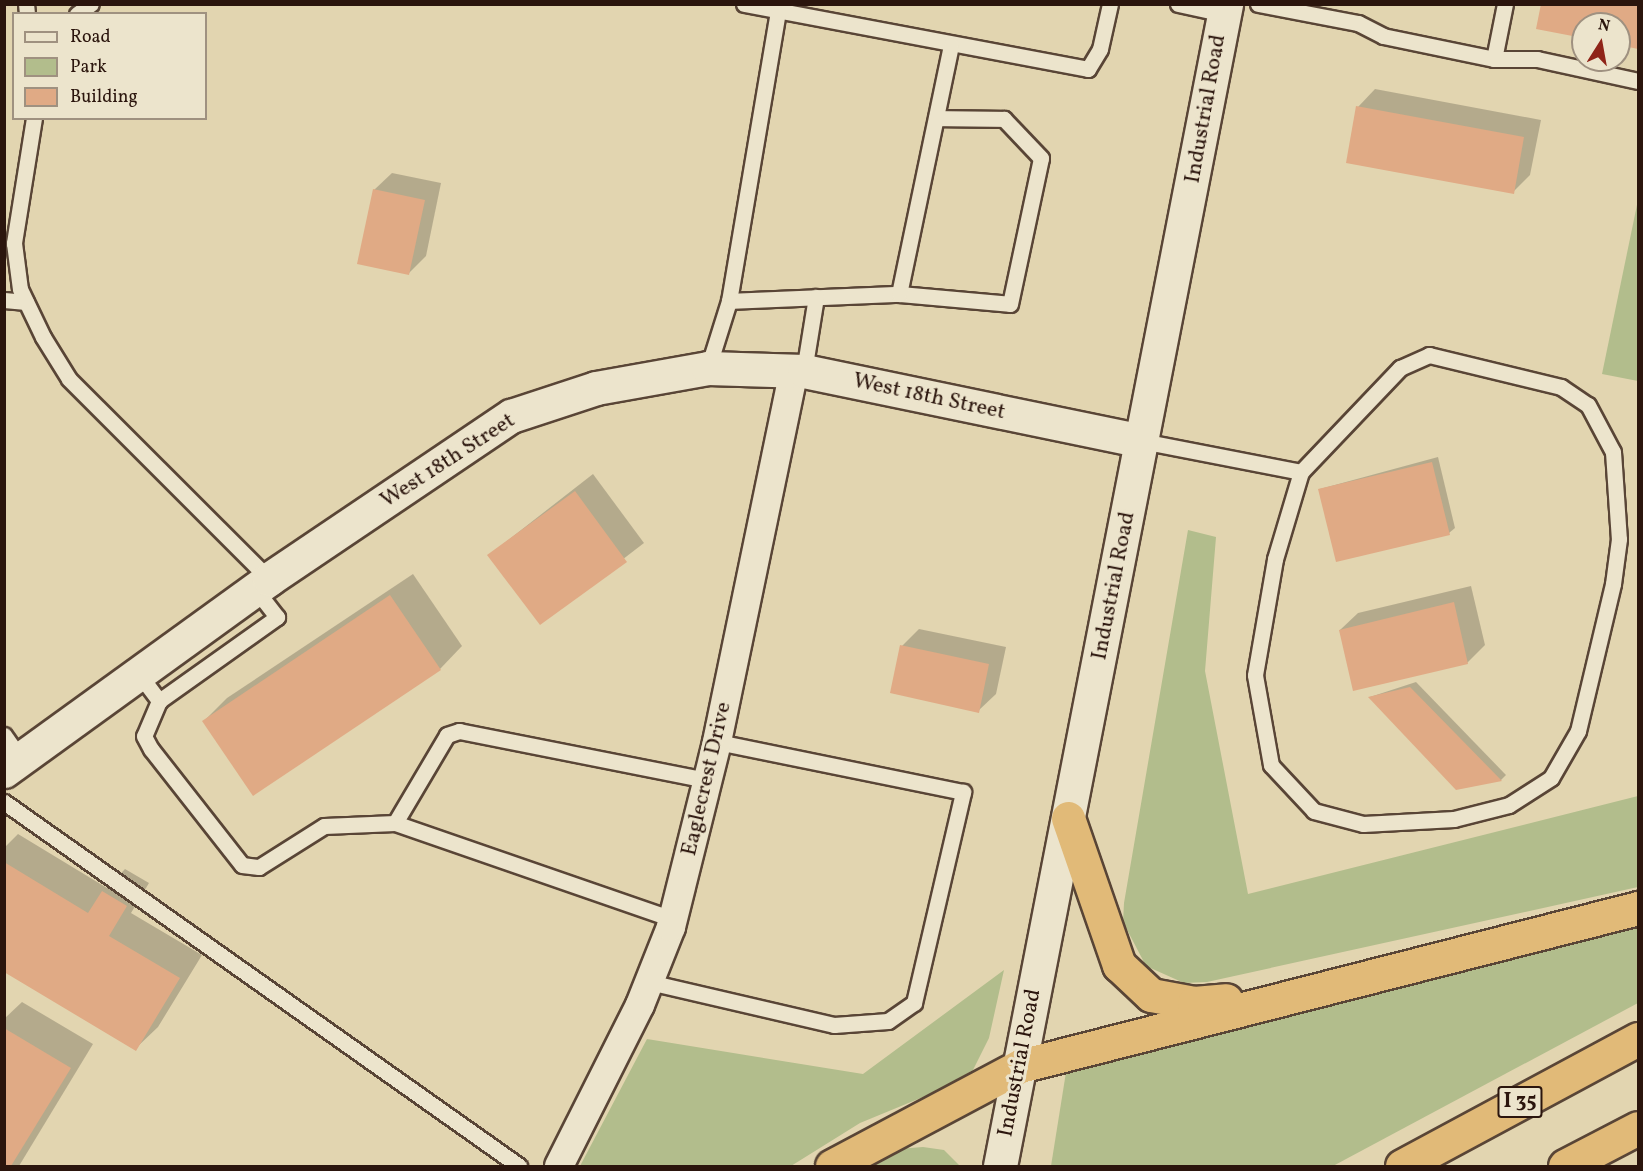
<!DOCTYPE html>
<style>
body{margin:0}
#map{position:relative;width:1643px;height:1171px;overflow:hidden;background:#e2d5b0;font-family:Vollkorn,serif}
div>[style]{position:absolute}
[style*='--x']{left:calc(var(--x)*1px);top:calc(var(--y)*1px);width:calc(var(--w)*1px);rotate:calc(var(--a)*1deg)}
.green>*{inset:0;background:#b2bd8c}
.shadow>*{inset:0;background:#0003}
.building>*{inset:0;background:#e0aa85}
.roads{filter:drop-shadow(2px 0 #594536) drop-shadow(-2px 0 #594536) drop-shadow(0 2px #594536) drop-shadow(0 -2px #594536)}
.lane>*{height:15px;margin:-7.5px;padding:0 7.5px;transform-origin:7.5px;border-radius:7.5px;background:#ece4cc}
.street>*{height:28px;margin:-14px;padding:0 14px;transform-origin:14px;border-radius:14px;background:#ece4cc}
.secondary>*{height:33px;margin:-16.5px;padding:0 16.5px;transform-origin:16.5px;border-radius:16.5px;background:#ece4cc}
.highway>*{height:33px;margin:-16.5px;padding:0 16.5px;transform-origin:16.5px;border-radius:16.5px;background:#e1ba78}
span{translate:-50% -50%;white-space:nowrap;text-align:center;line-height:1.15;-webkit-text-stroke:6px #ece4cc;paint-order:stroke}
.shield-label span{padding:2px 4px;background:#ece4cc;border:2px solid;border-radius:4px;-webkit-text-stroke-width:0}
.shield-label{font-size:21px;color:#2b150d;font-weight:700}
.street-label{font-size:22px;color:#2b150d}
.frame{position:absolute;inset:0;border:6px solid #2b150d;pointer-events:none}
.legend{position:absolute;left:12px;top:12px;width:195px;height:108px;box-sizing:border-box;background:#ece4cc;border:2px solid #9f9180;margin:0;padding:8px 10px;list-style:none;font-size:18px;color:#2b150d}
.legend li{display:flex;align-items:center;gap:12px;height:30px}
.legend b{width:30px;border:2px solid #9f9180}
.north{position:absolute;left:1571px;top:12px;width:60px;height:60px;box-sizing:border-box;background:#ece4cc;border:2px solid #9f9180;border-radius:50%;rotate:11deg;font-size:16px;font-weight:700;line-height:24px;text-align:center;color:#2b150d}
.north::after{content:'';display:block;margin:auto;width:21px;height:27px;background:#8f2418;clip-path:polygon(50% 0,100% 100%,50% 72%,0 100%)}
</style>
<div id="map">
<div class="green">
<div style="clip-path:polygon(1638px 200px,1638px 381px,1602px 374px)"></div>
<div style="clip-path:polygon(1188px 530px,1216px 537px,1205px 671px,1248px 894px,1638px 796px,1638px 887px,1207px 982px,1184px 983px,1146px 966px,1123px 922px,1124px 903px)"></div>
<div style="clip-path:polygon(1638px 923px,1638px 1003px,1333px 1166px,1051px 1166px,1067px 1066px)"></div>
<div style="clip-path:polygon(1004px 970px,989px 1038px,973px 1070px,940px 1090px,860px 1123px,791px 1166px,580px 1166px,647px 1039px,863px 1074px)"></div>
<div style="clip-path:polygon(923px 1147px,944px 1150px,960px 1166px,858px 1166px,898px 1149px)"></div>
</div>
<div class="shadow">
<div style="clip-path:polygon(1543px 4px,1638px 4px,1638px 47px,1619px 43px,1619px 24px,1583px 24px,1583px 36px)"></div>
<div style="clip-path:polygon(1375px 89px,1541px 120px,1530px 175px,1513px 192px,1358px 107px)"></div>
<div style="clip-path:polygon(392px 173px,441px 183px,426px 256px,408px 274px,374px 190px)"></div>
<div style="clip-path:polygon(1438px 457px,1455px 528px,1449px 533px,1320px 489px)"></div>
<div style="clip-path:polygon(593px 474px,644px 543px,540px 623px,489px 555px)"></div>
<div style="clip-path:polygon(413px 574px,462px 646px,440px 669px,204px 721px,227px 698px)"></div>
<div style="clip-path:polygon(1471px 586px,1485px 645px,1467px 663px,1340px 630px,1358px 613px)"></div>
<div style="clip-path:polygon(919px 629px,1006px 647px,996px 694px,978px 711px,902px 646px)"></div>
<div style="clip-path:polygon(1416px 682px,1506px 775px,1501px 780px,1456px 788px,1370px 697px)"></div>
<div style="clip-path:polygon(18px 834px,107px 888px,125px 869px,149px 883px,131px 913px,202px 955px,158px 1027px,135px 1049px,4px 970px,4px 848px)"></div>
<div style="clip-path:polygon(22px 1002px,93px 1044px,19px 1166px,4px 1166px,4px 1019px)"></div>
</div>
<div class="building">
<div style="clip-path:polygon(1541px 4px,1638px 4px,1638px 49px,1619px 45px,1619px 24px,1583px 24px,1583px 38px,1536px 29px)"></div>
<div style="clip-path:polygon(1356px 106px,1524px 137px,1514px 194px,1346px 163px)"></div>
<div style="clip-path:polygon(373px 189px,425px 200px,409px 275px,357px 264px)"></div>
<div style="clip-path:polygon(1432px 462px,1450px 535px,1336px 562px,1318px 489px)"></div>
<div style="clip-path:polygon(575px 491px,627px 562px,540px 625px,487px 555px)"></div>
<div style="clip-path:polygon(390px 595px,441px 670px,253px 796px,202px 721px)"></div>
<div style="clip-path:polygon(1454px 602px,1468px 664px,1353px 691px,1339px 630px)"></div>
<div style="clip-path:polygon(900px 645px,989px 664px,979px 713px,890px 693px)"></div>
<div style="clip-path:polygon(1410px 687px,1502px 781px,1456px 790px,1368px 697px)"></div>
<div style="clip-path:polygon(4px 862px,88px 913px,102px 891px,127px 906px,109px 936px,180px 978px,136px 1051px,4px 972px)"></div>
<div style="clip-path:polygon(4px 1028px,71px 1068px,11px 1166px,4px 1166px)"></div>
</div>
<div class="roads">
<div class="lane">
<div style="--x:26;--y:4;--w:10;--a:84"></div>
<div style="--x:744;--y:4;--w:350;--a:10.7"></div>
<div style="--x:1088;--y:69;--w:23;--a:-59"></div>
<div style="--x:1100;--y:49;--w:46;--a:-77.5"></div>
<div style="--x:1178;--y:4;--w:47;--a:12.3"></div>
<div style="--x:1258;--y:4;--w:102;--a:10.8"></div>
<div style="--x:1358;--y:23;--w:28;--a:27"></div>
<div style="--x:1383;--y:36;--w:113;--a:11.7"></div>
<div style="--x:1494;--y:59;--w:43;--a:0"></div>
<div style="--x:1537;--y:59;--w:103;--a:12.3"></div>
<div style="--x:77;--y:14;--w:17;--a:-36"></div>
<div style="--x:1494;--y:59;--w:56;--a:-78.7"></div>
<div style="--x:34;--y:118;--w:127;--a:99.1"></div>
<div style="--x:14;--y:243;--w:46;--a:82.6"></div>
<div style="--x:20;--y:289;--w:53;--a:64.4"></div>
<div style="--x:43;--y:337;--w:49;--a:58.2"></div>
<div style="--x:69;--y:379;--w:283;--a:45"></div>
<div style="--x:899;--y:294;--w:111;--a:5.1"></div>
<div style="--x:1010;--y:304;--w:149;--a:-78"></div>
<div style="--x:1041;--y:158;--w:54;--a:-133.5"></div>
<div style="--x:1004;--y:119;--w:68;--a:-179.2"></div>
<div style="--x:4;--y:300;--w:22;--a:5"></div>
<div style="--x:729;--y:301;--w:294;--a:-80.4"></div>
<div style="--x:1429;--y:355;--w:136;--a:13.6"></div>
<div style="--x:1561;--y:387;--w:32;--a:34"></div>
<div style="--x:1588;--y:405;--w:53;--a:62"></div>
<div style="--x:1613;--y:452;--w:87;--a:86.1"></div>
<div style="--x:1619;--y:539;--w:45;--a:97.6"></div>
<div style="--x:1613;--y:584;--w:151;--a:103.4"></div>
<div style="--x:1578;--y:731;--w:54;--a:119.9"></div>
<div style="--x:1551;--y:778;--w:50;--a:147.3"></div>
<div style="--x:1509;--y:805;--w:57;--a:165.7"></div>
<div style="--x:1454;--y:819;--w:91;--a:176.9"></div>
<div style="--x:1363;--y:824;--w:51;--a:-165.1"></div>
<div style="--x:1314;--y:811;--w:63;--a:-133.1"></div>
<div style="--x:1271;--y:765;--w:91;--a:-100.1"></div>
<div style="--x:1255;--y:675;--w:118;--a:-80.2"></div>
<div style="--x:1275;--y:559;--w:91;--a:-73.4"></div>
<div style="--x:1301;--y:472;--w:144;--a:-46.4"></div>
<div style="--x:1400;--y:368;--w:32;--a:-24"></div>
<div style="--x:708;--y:368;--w:70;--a:-72.6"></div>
<div style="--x:729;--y:301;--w:170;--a:-2.4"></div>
<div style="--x:899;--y:294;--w:254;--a:-78.2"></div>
<div style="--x:804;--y:371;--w:75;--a:-80.8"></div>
<div style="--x:1142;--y:441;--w:162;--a:11"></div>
<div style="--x:139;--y:674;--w:34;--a:53"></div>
<div style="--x:159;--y:701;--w:38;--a:113"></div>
<div style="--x:144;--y:736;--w:15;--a:62"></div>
<div style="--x:151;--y:749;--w:147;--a:51.9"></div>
<div style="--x:242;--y:865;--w:17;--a:7"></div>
<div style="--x:259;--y:867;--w:77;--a:-32.2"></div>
<div style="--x:324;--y:826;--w:71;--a:-2.4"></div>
<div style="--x:395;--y:823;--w:294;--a:19.1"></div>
<div style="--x:159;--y:701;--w:145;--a:-35.4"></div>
<div style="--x:277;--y:617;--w:36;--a:-128"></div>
<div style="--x:4;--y:735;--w:29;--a:55"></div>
<div style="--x:4;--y:802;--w:631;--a:35.25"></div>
<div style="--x:395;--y:823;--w:102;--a:-59.4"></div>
<div style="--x:447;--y:735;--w:13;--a:-18"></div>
<div style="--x:459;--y:731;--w:253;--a:11.2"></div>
<div style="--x:649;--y:982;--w:190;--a:13.1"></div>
<div style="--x:834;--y:1025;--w:54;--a:-4.2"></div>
<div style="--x:888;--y:1021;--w:32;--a:-35"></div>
<div style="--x:914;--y:1003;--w:217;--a:-76.9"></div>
<div style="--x:963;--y:792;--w:251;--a:-168.5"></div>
</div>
<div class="street">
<div style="--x:559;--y:1166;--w:180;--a:-63.3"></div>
<div style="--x:640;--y:1005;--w:84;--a:-68.3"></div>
<div style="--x:671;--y:927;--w:191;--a:-76"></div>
<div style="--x:717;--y:742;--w:379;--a:-78.3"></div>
</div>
<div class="secondary">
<div style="--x:4;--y:771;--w:327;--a:-35.9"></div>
<div style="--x:269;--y:579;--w:292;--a:-34"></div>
<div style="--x:511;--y:416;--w:89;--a:-18.2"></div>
<div style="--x:596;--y:388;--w:114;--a:-10.1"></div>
<div style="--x:708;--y:368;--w:96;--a:1.8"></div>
<div style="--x:804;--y:371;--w:345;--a:11.7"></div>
<div style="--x:1000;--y:1166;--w:1184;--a:-78.99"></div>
</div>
<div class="highway">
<div style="--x:1068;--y:818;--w:156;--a:70.9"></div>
<div style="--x:1119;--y:965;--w:44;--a:43.2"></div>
<div style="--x:1151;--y:995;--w:44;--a:10.5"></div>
<div style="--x:1194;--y:1003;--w:32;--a:-5"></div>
<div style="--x:832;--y:1166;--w:213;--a:-28"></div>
<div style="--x:1020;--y:1066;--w:638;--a:-14.34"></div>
<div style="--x:1402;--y:1166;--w:268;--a:-28.3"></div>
<div style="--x:1565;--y:1166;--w:82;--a:-27.5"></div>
</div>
</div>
<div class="shield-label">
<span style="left:1520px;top:1102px">I 35</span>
</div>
<div class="street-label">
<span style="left:1206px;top:109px;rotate:-80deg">Industrial Road</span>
<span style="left:929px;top:397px;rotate:12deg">West 18th Street</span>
<span style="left:448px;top:461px;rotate:-33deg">West 18th Street</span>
<span style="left:1114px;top:586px;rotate:-79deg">Industrial Road</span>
<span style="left:707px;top:779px;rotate:-77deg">Eaglecrest Drive</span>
<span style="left:1020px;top:1063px;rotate:-79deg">Industrial Road</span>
</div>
<div class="frame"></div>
<ul class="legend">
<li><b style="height:8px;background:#ece4cc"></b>Road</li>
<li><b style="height:16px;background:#b2bd8c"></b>Park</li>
<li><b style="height:16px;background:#e0aa85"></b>Building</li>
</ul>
<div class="north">N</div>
</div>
